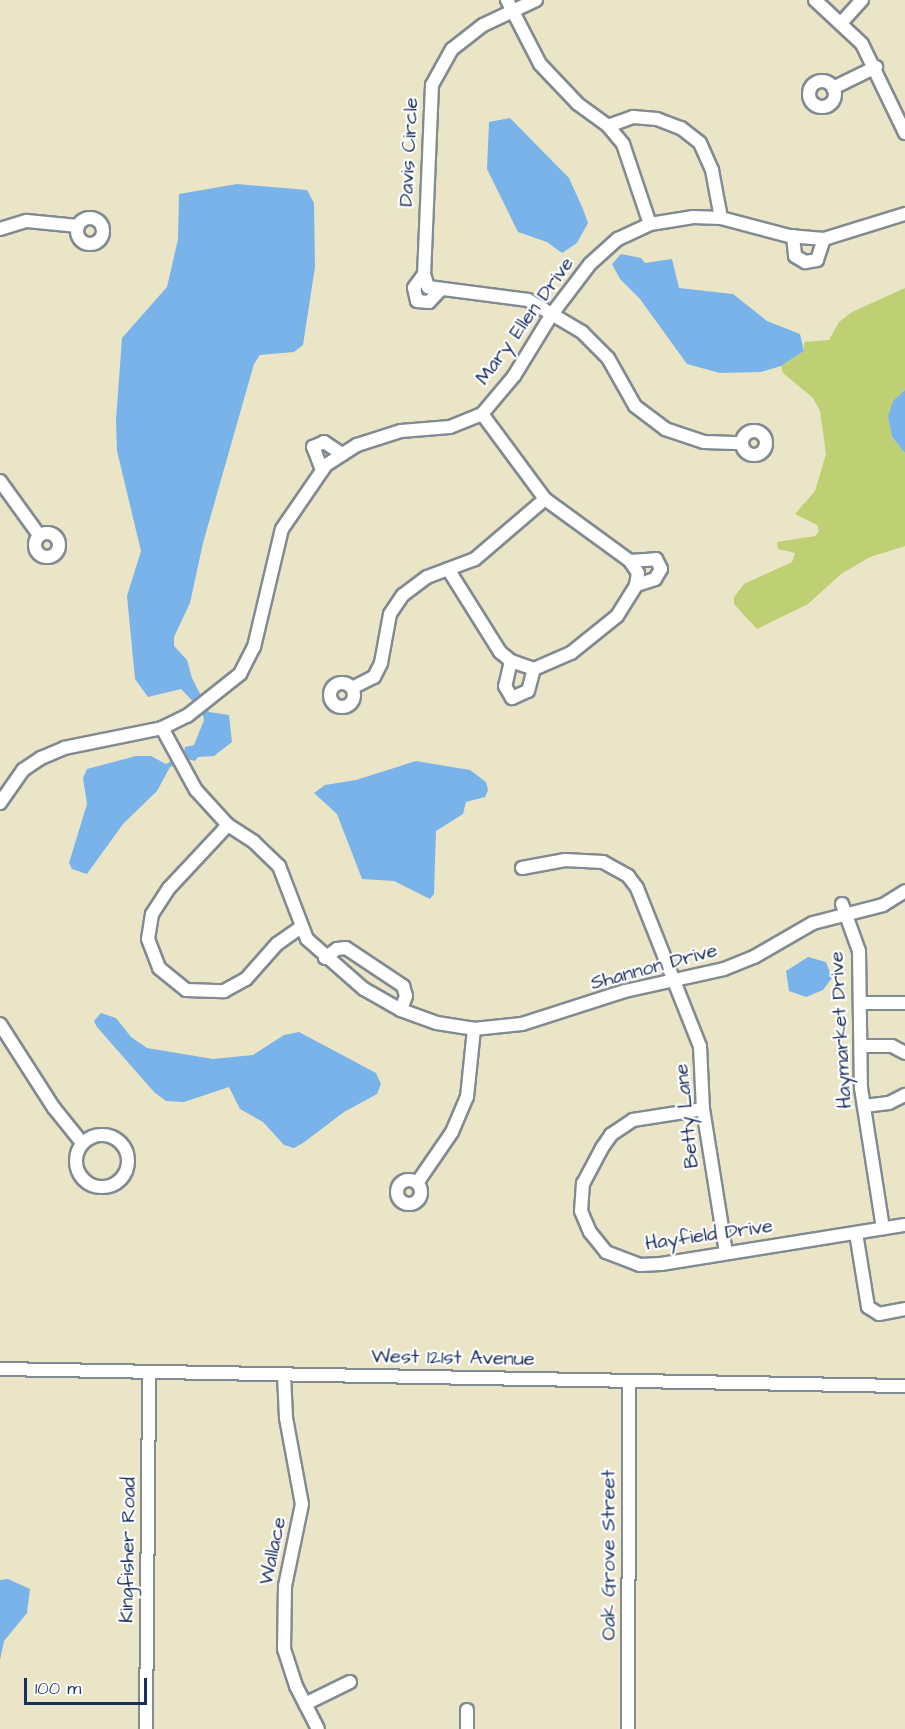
<!DOCTYPE html>
<style>
body{margin:0}
#map{position:relative;width:905px;height:1729px;overflow:hidden;background:#eae5c6;font-family:"Architects Daughter",sans-serif}
div>[style]{position:absolute}
[style*='--x']{left:calc(var(--x)*1px);top:calc(var(--y)*1px);width:calc(var(--w)*1px);rotate:calc(var(--a)*1deg)}
.green>*{inset:0;background:#bed073}
.water>*{inset:0;background:#7ab3ea}
.roads{filter:drop-shadow(2px 0 #828a92) drop-shadow(-2px 0 #828a92) drop-shadow(0 2px #828a92) drop-shadow(0 -2px #828a92)}
.minor>*{height:12px;margin:-6px;padding:0 6px;transform-origin:6px;border-radius:6px;background:#fff}
.minor>.ring{margin:-6px;padding:0;box-sizing:content-box;background:none;border:12px solid #fff;border-radius:50%}
span{translate:-50% -50%;white-space:nowrap;text-align:center;line-height:1.15;-webkit-text-stroke:4.5px #fff;paint-order:stroke}
.street-label{font-size:20px;color:#1b2f5e}
.scale{position:absolute;left:24px;top:1678px;width:123px;height:27px;box-sizing:border-box;border:3px solid #1b2f5e;border-top:0;padding-left:8px;font-size:18px;line-height:21px;white-space:nowrap;color:#1b2f5e;-webkit-text-stroke:4px #fff;paint-order:stroke}
</style>
<div id="map">
<div class="green">
<div style="clip-path:polygon(905px 288px,905px 390px,888px 417px,892px 437px,905px 453px,905px 546px,870px 557px,841px 574px,808px 604px,757px 629px,734px 604px,734px 597px,744px 584px,792px 562px,795px 553px,778px 549px,777px 542px,815px 536px,819px 531px,817px 525px,795px 514px,815px 491px,826px 454px,820px 411px,813px 398px,783px 373px,781px 366px,804px 351px,804px 342px,829px 340px,839px 322px,852px 312px)"></div>
</div>
<div class="water">
<div style="clip-path:polygon(510px 118px,569px 178px,583px 209px,588px 223px,577px 243px,562px 253px,547px 242px,518px 232px,487px 169px,489px 122px)"></div>
<div style="clip-path:polygon(237px 184px,307px 190px,314px 203px,315px 267px,303px 345px,294px 352px,260px 355px,254px 364px,203px 543px,190px 603px,174px 637px,174px 646px,187px 660px,192px 678px,209px 712px,229px 715px,232px 742px,214px 756px,198px 757px,195px 761px,187px 759px,170px 767px,157px 791px,123px 824px,87px 874px,72px 869px,69px 863px,87px 804px,83px 778px,87px 769px,136px 756px,151px 756px,166px 764px,184px 754px,185px 747px,194px 745px,204px 720px,202px 711px,181px 689px,148px 697px,135px 679px,127px 596px,141px 551px,117px 451px,116px 420px,122px 338px,167px 287px,178px 239px,179px 194px)"></div>
<div style="clip-path:polygon(621px 254px,641px 258px,645px 263px,672px 259px,679px 288px,733px 294px,767px 321px,800px 334px,804px 351px,781px 366px,761px 372px,720px 373px,687px 364px,640px 299px,620px 279px,612px 264px)"></div>
<div style="clip-path:polygon(905px 390px,905px 453px,892px 437px,888px 417px,893px 401px)"></div>
<div style="clip-path:polygon(416px 761px,470px 770px,486px 782px,488px 790px,485px 797px,466px 802px,463px 814px,436px 831px,434px 894px,430px 899px,394px 881px,362px 879px,337px 814px,314px 793px,325px 785px,356px 780px)"></div>
<div style="clip-path:polygon(808px 957px,826px 962px,832px 978px,823px 990px,806px 997px,789px 991px,786px 971px)"></div>
<div style="clip-path:polygon(101px 1013px,116px 1018px,131px 1037px,147px 1048px,213px 1059px,253px 1055px,284px 1035px,299px 1032px,376px 1073px,381px 1084px,377px 1094px,344px 1112px,303px 1143px,294px 1148px,284px 1145px,263px 1122px,240px 1109px,229px 1087px,184px 1102px,166px 1101px,154px 1092px,97px 1027px,94px 1021px)"></div>
<div style="clip-path:polygon(8px 1579px,30px 1589px,27px 1613px,4px 1641px,0 1660px,0 1580px)"></div>
</div>
<div class="roads">
<div class="minor">
<div style="--x:507;--y:0;--w:72;--a:62.7"></div>
<div style="--x:540;--y:64;--w:55;--a:46.5"></div>
<div style="--x:578;--y:104;--w:37;--a:36"></div>
<div style="--x:608;--y:126;--w:23;--a:50"></div>
<div style="--x:623;--y:144;--w:84;--a:71.4"></div>
<div style="--x:536;--y:0;--w:59;--a:154.7"></div>
<div style="--x:483;--y:25;--w:39;--a:142"></div>
<div style="--x:452;--y:49;--w:41;--a:119.1"></div>
<div style="--x:432;--y:85;--w:189;--a:92.4"></div>
<div style="--x:424;--y:274;--w:14;--a:73"></div>
<div style="--x:428;--y:287;--w:101;--a:7.4"></div>
<div style="--x:528;--y:300;--w:63;--a:30.7"></div>
<div style="--x:582;--y:332;--w:37;--a:45"></div>
<div style="--x:608;--y:358;--w:55;--a:60.6"></div>
<div style="--x:635;--y:406;--w:38;--a:37"></div>
<div style="--x:665;--y:429;--w:41;--a:18.4"></div>
<div style="--x:704;--y:442;--w:38;--a:2"></div>
<div style="--x:815;--y:0;--w:64;--a:43.1"></div>
<div style="--x:862;--y:44;--w:99;--a:64.2"></div>
<div style="--x:842;--y:22;--w:30;--a:-48"></div>
<div class="ring" style="left:809px;top:81px;width:14px;height:14px"></div>
<div style="--x:833;--y:88;--w:48;--a:-26"></div>
<div style="--x:608;--y:126;--w:27;--a:-20"></div>
<div style="--x:633;--y:117;--w:24;--a:5"></div>
<div style="--x:657;--y:119;--w:26;--a:21"></div>
<div style="--x:681;--y:128;--w:24;--a:38"></div>
<div style="--x:700;--y:143;--w:30;--a:66"></div>
<div style="--x:712;--y:170;--w:49;--a:79.4"></div>
<div class="ring" style="left:77px;top:218px;width:14px;height:14px"></div>
<div style="--x:0;--y:229;--w:28;--a:-17"></div>
<div style="--x:27;--y:221;--w:51;--a:5.6"></div>
<div style="--x:793;--y:236;--w:20;--a:84"></div>
<div style="--x:795;--y:256;--w:12;--a:31"></div>
<div style="--x:805;--y:262;--w:12;--a:-9"></div>
<div style="--x:817;--y:260;--w:22;--a:-72"></div>
<div style="--x:424;--y:274;--w:17;--a:126"></div>
<div style="--x:414;--y:288;--w:13;--a:77"></div>
<div style="--x:417;--y:301;--w:12;--a:5"></div>
<div style="--x:429;--y:302;--w:16;--a:-47"></div>
<div class="ring" style="left:742px;top:431px;width:12px;height:12px"></div>
<div style="--x:322;--y:470;--w:25;--a:-111"></div>
<div style="--x:313;--y:447;--w:12;--a:-24"></div>
<div style="--x:324;--y:442;--w:22;--a:34"></div>
<div style="--x:0;--y:481;--w:67;--a:54.2"></div>
<div class="ring" style="left:35px;top:533px;width:12px;height:12px"></div>
<div style="--x:630;--y:561;--w:26;--a:-4"></div>
<div style="--x:656;--y:559;--w:11;--a:63"></div>
<div style="--x:661;--y:569;--w:12;--a:121"></div>
<div style="--x:655;--y:579;--w:20;--a:162"></div>
<div style="--x:448;--y:569;--w:98;--a:57.9"></div>
<div style="--x:500;--y:652;--w:14;--a:39"></div>
<div style="--x:511;--y:661;--w:24;--a:19"></div>
<div style="--x:534;--y:669;--w:40;--a:-23.4"></div>
<div style="--x:571;--y:653;--w:59;--a:-38.8"></div>
<div style="--x:617;--y:616;--w:36;--a:-58"></div>
<div style="--x:636;--y:585;--w:12;--a:-81"></div>
<div style="--x:638;--y:573;--w:14;--a:-124"></div>
<div style="--x:630;--y:561;--w:105;--a:-143.9"></div>
<div style="--x:545;--y:499;--w:106;--a:-126.5"></div>
<div style="--x:511;--y:661;--w:26;--a:103"></div>
<div style="--x:505;--y:686;--w:14;--a:60"></div>
<div style="--x:512;--y:698;--w:17;--a:-24"></div>
<div style="--x:528;--y:691;--w:23;--a:-75"></div>
<div class="ring" style="left:330px;top:683px;width:12px;height:12px"></div>
<div style="--x:352;--y:688;--w:25;--a:-27"></div>
<div style="--x:374;--y:677;--w:16;--a:-63"></div>
<div style="--x:381;--y:663;--w:50;--a:-79.6"></div>
<div style="--x:390;--y:614;--w:23;--a:-56"></div>
<div style="--x:403;--y:595;--w:30;--a:-37"></div>
<div style="--x:427;--y:577;--w:51;--a:-20.6"></div>
<div style="--x:475;--y:559;--w:92;--a:-40.6"></div>
<div style="--x:162;--y:728;--w:71;--a:61.3"></div>
<div style="--x:196;--y:790;--w:47;--a:47.6"></div>
<div style="--x:228;--y:825;--w:31;--a:33"></div>
<div style="--x:254;--y:842;--w:35;--a:44"></div>
<div style="--x:279;--y:866;--w:78;--a:69"></div>
<div style="--x:307;--y:939;--w:76;--a:41.3"></div>
<div style="--x:364;--y:989;--w:43;--a:29.6"></div>
<div style="--x:401;--y:1010;--w:38;--a:20"></div>
<div style="--x:437;--y:1023;--w:37;--a:9"></div>
<div style="--x:474;--y:1029;--w:48;--a:-5.9"></div>
<div style="--x:522;--y:1024;--w:108;--a:-17.8"></div>
<div style="--x:625;--y:991;--w:101;--a:-12.5"></div>
<div style="--x:724;--y:969;--w:32;--a:-22"></div>
<div style="--x:754;--y:957;--w:68;--a:-30"></div>
<div style="--x:813;--y:923;--w:72;--a:-14.4"></div>
<div style="--x:883;--y:905;--w:26;--a:-32"></div>
<div style="--x:0;--y:803;--w:40;--a:-55.1"></div>
<div style="--x:23;--y:770;--w:22;--a:-34"></div>
<div style="--x:41;--y:758;--w:25;--a:-23"></div>
<div style="--x:64;--y:748;--w:100;--a:-11.5"></div>
<div style="--x:162;--y:728;--w:28;--a:-26"></div>
<div style="--x:187;--y:716;--w:68;--a:-38.4"></div>
<div style="--x:240;--y:674;--w:30;--a:-63"></div>
<div style="--x:254;--y:647;--w:121;--a:-76.7"></div>
<div style="--x:282;--y:529;--w:78;--a:-55.5"></div>
<div style="--x:326;--y:465;--w:37;--a:-33"></div>
<div style="--x:357;--y:445;--w:46;--a:-17.7"></div>
<div style="--x:401;--y:431;--w:49;--a:-4.7"></div>
<div style="--x:450;--y:427;--w:35;--a:-22"></div>
<div style="--x:482;--y:414;--w:50;--a:-49.9"></div>
<div style="--x:514;--y:376;--w:73;--a:-58.5"></div>
<div style="--x:552;--y:314;--w:63;--a:-52.8"></div>
<div style="--x:590;--y:264;--w:38;--a:-42"></div>
<div style="--x:618;--y:239;--w:35;--a:-25"></div>
<div style="--x:650;--y:224;--w:44;--a:-9.2"></div>
<div style="--x:693;--y:217;--w:28;--a:2"></div>
<div style="--x:721;--y:218;--w:70;--a:14.8"></div>
<div style="--x:789;--y:236;--w:35;--a:5"></div>
<div style="--x:824;--y:239;--w:85;--a:-17.2"></div>
<div style="--x:228;--y:825;--w:86;--a:133.1"></div>
<div style="--x:169;--y:888;--w:31;--a:123"></div>
<div style="--x:152;--y:914;--w:25;--a:99"></div>
<div style="--x:148;--y:939;--w:31;--a:69"></div>
<div style="--x:159;--y:968;--w:35;--a:39"></div>
<div style="--x:186;--y:990;--w:38;--a:2"></div>
<div style="--x:224;--y:991;--w:25;--a:-29"></div>
<div style="--x:246;--y:979;--w:47;--a:-48.5"></div>
<div style="--x:277;--y:944;--w:28;--a:-35"></div>
<div style="--x:522;--y:868;--w:44;--a:-10.5"></div>
<div style="--x:565;--y:860;--w:38;--a:3"></div>
<div style="--x:603;--y:862;--w:29;--a:29"></div>
<div style="--x:628;--y:876;--w:15;--a:53"></div>
<div style="--x:637;--y:888;--w:170;--a:68.3"></div>
<div style="--x:700;--y:1046;--w:63;--a:87.3"></div>
<div style="--x:703;--y:1109;--w:146;--a:80.9"></div>
<div style="--x:842;--y:904;--w:50;--a:70.1"></div>
<div style="--x:859;--y:951;--w:137;--a:89.2"></div>
<div style="--x:861;--y:1088;--w:142;--a:81.1"></div>
<div style="--x:325;--y:958;--w:15;--a:-37"></div>
<div style="--x:337;--y:949;--w:9;--a:-6"></div>
<div style="--x:346;--y:948;--w:69;--a:33.7"></div>
<div style="--x:403;--y:986;--w:10;--a:73"></div>
<div style="--x:406;--y:996;--w:15;--a:110"></div>
<div style="--x:861;--y:1003;--w:44;--a:0"></div>
<div style="--x:0;--y:1024;--w:100;--a:57.3"></div>
<div style="--x:54;--y:1108;--w:45;--a:51.3"></div>
<div style="--x:862;--y:1046;--w:30;--a:0"></div>
<div style="--x:892;--y:1046;--w:15;--a:28"></div>
<div style="--x:864;--y:1106;--w:25;--a:-7"></div>
<div style="--x:889;--y:1103;--w:18;--a:-27"></div>
<div style="--x:703;--y:1109;--w:71;--a:171.1"></div>
<div style="--x:633;--y:1120;--w:27;--a:146"></div>
<div style="--x:611;--y:1135;--w:16;--a:125"></div>
<div style="--x:602;--y:1148;--w:40;--a:118"></div>
<div style="--x:583;--y:1183;--w:28;--a:94"></div>
<div style="--x:581;--y:1211;--w:23;--a:67"></div>
<div style="--x:590;--y:1232;--w:26;--a:51"></div>
<div style="--x:606;--y:1252;--w:36;--a:21"></div>
<div style="--x:640;--y:1265;--w:21;--a:-3"></div>
<div style="--x:661;--y:1264;--w:247;--a:-9.1"></div>
<div class="ring" style="left:76px;top:1135px;width:40px;height:40px"></div>
<div class="ring" style="left:397px;top:1180px;width:12px;height:12px"></div>
<div style="--x:417;--y:1183;--w:62;--a:-55.5"></div>
<div style="--x:452;--y:1132;--w:38;--a:-67"></div>
<div style="--x:467;--y:1097;--w:68;--a:-84.1"></div>
<div style="--x:856;--y:1233;--w:75;--a:80.8"></div>
<div style="--x:868;--y:1307;--w:13;--a:32"></div>
<div style="--x:879;--y:1314;--w:26;--a:-11"></div>
<div style="--x:0;--y:1369;--w:905;--a:1.08"></div>
<div style="--x:284;--y:1374;--w:44;--a:87.4"></div>
<div style="--x:286;--y:1418;--w:87;--a:79.5"></div>
<div style="--x:302;--y:1504;--w:84;--a:101.7"></div>
<div style="--x:285;--y:1586;--w:63;--a:90.9"></div>
<div style="--x:284;--y:1649;--w:39;--a:72"></div>
<div style="--x:296;--y:1686;--w:48;--a:62.9"></div>
<div style="--x:305;--y:1704;--w:50;--a:-26.1"></div>
<div style="--x:146;--y:1729;--w:357;--a:-89.5"></div>
<div style="--x:467;--y:1729;--w:19;--a:-90"></div>
<div style="--x:628;--y:1729;--w:348;--a:-89.8"></div>
</div>
</div>
<div class="street-label">
<span style="left:409px;top:152px;rotate:-87deg">Davis Circle</span>
<span style="left:525px;top:321px;rotate:-54deg">Mary Ellen Drive</span>
<span style="left:654px;top:967px;rotate:-15deg">Shannon Drive</span>
<span style="left:841px;top:1030px;rotate:-93deg">Haymarket Drive</span>
<span style="left:687px;top:1116px;rotate:-96deg">Betty Lane</span>
<span style="left:709px;top:1235px;rotate:-8deg">Hayfield Drive</span>
<span style="left:453px;top:1358px;rotate:1deg">West 121st Avenue</span>
<span style="left:128px;top:1550px;rotate:-89deg">Kingfisher Road</span>
<span style="left:273px;top:1551px;rotate:-78deg">Wallace</span>
<span style="left:609px;top:1555px;rotate:-90deg">Oak Grove Street</span>
</div>
<div class="scale">100 m</div>
</div>
